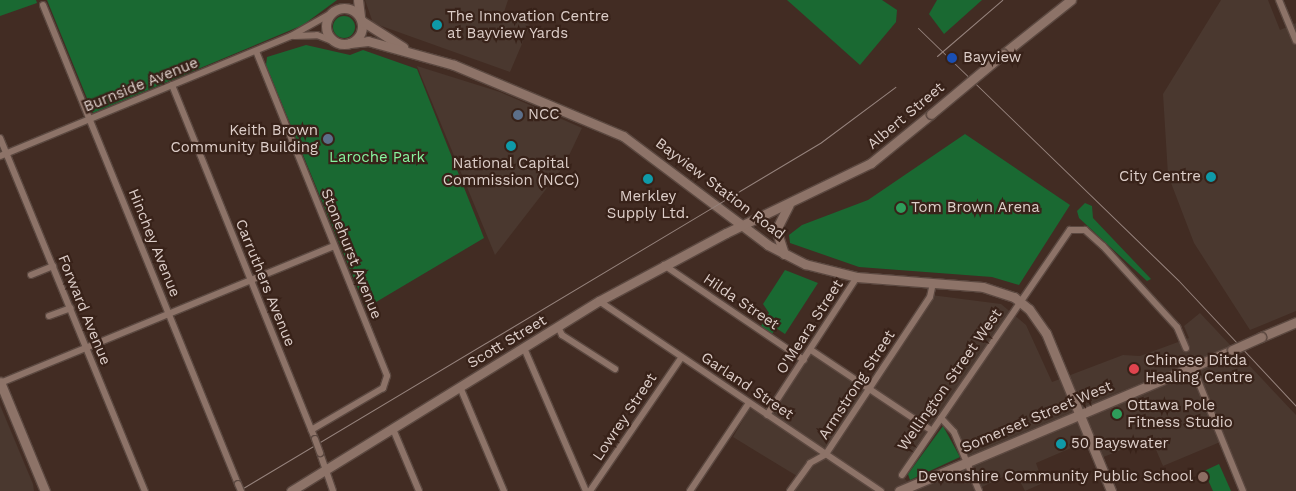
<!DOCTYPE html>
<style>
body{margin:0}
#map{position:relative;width:1296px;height:491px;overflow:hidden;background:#422c23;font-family:"Work Sans",sans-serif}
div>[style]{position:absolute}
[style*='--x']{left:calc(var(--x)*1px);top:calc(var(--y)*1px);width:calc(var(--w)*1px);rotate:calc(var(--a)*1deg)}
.commercial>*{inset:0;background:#4a382f}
.green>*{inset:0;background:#1a6932}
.round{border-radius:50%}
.roads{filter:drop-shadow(1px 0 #5b4840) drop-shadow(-1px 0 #5b4840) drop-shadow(0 1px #5b4840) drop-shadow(0 -1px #5b4840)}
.street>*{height:6px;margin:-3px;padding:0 3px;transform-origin:3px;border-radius:3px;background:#8d7368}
.secondary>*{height:9px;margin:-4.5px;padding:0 4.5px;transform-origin:4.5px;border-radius:4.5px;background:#8d7368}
.secondary>.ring{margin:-4.5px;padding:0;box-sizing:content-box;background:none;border:9px solid #8d7368;border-radius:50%}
.tram>*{height:1px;margin:-0.5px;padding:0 0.5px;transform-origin:0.5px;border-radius:0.5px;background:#96837d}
.bridges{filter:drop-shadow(1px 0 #5b4840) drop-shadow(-1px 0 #5b4840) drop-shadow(0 1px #5b4840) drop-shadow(0 -1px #5b4840)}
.street-bridge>*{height:6px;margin:-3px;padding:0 3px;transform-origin:3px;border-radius:3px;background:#8d7368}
.secondary-bridge>*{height:9px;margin:-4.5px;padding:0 4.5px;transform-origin:4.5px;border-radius:4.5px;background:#8d7368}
.dots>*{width:14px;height:14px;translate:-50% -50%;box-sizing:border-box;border:2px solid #382219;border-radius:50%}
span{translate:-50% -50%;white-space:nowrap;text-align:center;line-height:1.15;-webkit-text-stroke:4.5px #382219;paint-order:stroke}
.poi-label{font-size:15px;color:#ddcec9}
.left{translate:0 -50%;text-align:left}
.right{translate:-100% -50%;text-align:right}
.street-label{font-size:15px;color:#ddcec9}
.park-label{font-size:15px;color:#88f59f}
</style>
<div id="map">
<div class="commercial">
<div style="clip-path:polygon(365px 0,508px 0,503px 15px,530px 25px,510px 72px,373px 23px)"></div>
<div style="clip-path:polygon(1221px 0,1268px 0,1280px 30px,1296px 23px,1296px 311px,1250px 330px,1194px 243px,1168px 175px,1163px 94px)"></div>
<div style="clip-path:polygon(417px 66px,500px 92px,582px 128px,564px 166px,495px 255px)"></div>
<div style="clip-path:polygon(evenodd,931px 295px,1001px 304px,1026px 325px,1052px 382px,1123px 355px,1140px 356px,1189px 338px,1184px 326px,1200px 313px,1296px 415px,1296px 491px,1246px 491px,1225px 440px,1163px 466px,1151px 438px,1101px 458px,1092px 439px,1036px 463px,1043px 483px,1025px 491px,1015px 471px,974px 491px,787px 491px,797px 476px,733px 437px,750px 408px,761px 415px,808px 345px,874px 388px,931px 295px,941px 412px,969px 456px,907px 481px,899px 474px,941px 412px)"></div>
<div style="clip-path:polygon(0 405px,33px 484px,34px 491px,0 491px)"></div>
</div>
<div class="green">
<div style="clip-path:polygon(0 0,36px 0,37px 3px,0 16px)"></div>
<div style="clip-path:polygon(47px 0,337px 0,303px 25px,93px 113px)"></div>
<div style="clip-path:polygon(787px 0,882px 0,897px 10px,896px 22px,860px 65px)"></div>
<div style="clip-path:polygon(937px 0,982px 0,944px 34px,929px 14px)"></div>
<div class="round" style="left:333px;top:16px;width:22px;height:22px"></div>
<div style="clip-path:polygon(306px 45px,350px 55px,363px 50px,417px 69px,484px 238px,366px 308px,266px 65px,267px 57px)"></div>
<div style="clip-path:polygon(965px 134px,1070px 205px,1019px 285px,992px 277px,859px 267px,790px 243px,789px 235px,802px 225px,868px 200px)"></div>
<div style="clip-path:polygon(1085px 203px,1092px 206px,1093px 218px,1151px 279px,1147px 281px,1079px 218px,1077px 211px)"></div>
<div style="clip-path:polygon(785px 270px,818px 283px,785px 334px,776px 328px,772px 334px,761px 326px,769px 313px,763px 304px)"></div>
<div style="clip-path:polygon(943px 426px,960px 457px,910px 480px,908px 474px)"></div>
<div style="clip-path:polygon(1219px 464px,1231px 491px,1213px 491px,1204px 471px)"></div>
</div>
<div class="roads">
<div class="street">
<div style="--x:1279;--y:0;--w:44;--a:67.5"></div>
<div style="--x:43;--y:5;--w:517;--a:67.85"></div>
<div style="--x:294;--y:36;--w:23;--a:-2"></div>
<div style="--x:317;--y:35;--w:17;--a:21"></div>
<div style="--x:256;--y:51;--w:350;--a:68"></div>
<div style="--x:387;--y:376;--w:13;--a:108"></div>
<div style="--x:383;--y:388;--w:83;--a:149.7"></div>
<div style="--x:172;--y:85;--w:382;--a:68"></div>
<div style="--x:0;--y:138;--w:382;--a:67.7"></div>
<div style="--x:0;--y:156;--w:315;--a:-22.4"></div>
<div style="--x:291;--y:36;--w:45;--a:-29.4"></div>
<div style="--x:664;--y:265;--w:169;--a:34.2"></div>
<div style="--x:31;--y:275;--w:24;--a:-22"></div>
<div style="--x:599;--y:301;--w:340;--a:34"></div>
<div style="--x:49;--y:316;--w:23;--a:-20"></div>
<div style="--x:558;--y:327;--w:9;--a:63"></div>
<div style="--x:562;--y:335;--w:63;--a:32.7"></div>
<div style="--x:524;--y:348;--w:156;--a:66.6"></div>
<div style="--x:811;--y:350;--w:144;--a:33.7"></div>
<div style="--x:1192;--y:366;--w:135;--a:67.8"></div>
<div style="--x:0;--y:383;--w:361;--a:-22.3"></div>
<div style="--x:460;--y:387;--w:113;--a:67.1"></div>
<div style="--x:767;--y:415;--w:165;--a:-56.9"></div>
<div style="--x:941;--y:418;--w:19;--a:47"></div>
<div style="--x:954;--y:432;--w:64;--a:67"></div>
<div style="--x:393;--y:429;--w:67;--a:67.2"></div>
<div style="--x:320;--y:453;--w:40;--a:71.1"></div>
<div style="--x:902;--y:475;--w:297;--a:-55.6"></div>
<div style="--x:1070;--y:230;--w:15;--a:0"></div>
<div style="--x:1085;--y:230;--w:24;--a:42"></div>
<div style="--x:1103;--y:246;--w:110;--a:47.6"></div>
<div style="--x:1177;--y:327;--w:23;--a:67"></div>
<div style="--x:590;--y:491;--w:161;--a:-55.6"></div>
<div style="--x:690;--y:491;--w:106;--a:-56.2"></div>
<div style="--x:790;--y:491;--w:34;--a:-54"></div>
<div style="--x:810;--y:463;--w:18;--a:-29"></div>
<div style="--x:826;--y:454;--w:188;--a:-56.5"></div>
<div style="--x:930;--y:297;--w:14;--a:-78"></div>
</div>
<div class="secondary">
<div style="--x:358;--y:0;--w:16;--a:83"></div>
<div class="ring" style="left:326px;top:8px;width:27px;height:27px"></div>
<div style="--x:362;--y:21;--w:49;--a:32.4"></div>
<div style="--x:350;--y:43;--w:18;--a:-6"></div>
<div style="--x:368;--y:41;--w:89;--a:15.6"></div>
<div style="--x:454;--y:65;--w:183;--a:22.8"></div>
<div style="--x:623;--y:136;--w:181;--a:36.9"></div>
<div style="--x:768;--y:245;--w:42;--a:27.2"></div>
<div style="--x:805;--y:264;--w:54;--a:14"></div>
<div style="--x:857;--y:277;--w:126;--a:4.5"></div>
<div style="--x:983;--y:287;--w:33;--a:18"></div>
<div style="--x:1014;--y:297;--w:19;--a:39"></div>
<div style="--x:1029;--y:309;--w:29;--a:55"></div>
<div style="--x:1046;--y:333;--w:171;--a:67.6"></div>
<div style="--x:1003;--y:54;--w:87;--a:-38.5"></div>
<div style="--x:784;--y:254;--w:25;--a:-108"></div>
<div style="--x:776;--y:230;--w:28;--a:-63"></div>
<div style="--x:1261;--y:337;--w:38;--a:-23"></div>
<div style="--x:0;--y:382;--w:118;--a:67.6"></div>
<div style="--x:291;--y:491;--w:362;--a:-31.7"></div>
<div style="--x:599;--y:301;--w:144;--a:-28.2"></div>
<div style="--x:726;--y:233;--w:161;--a:-25.8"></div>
<div style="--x:871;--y:163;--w:77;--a:-39.2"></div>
<div style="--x:899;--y:491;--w:362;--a:-22.9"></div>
</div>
</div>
<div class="tram">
<div style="--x:918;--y:28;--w:363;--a:44.1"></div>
<div style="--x:1179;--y:281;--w:171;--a:46.9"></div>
<div style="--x:937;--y:56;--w:86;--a:-40.7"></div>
<div style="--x:238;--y:491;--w:678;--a:-30.88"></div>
<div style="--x:820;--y:143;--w:94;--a:-36.7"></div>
</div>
<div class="bridges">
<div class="street-bridge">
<div style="--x:315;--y:439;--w:15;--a:70"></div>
<div style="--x:238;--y:484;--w:8;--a:67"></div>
</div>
<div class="secondary-bridge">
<div style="--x:931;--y:114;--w:94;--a:-39.8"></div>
<div style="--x:1232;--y:350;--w:32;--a:-24"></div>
</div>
</div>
<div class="dots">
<div style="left:437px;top:25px;background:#0f9aa8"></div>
<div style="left:952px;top:58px;background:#1a4fb4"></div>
<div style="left:518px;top:115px;background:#5c6f8a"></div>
<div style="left:328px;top:139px;background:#5c6f8a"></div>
<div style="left:511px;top:146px;background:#0f9aa8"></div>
<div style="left:1211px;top:177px;background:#0f9aa8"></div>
<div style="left:648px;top:179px;background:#0f9aa8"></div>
<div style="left:901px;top:208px;background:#2e9e5b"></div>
<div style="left:1134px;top:369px;background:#e0444e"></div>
<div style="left:1117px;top:414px;background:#2e9e5b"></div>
<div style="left:1061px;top:444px;background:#0f9aa8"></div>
<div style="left:1203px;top:477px;background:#8d6e63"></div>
</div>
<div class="poi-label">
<span class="left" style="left:447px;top:25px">The Innovation Centre<br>at Bayview Yards</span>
<span class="left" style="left:963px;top:58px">Bayview</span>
<span class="left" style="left:528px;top:115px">NCC</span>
<span class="right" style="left:318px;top:139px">Keith Brown<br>Community Building</span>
<span style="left:511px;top:172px">National Capital<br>Commission (NCC)</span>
<span class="right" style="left:1201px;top:177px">City Centre</span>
<span style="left:648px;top:205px">Merkley<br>Supply Ltd.</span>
<span class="left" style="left:911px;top:208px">Tom Brown Arena</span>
<span class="left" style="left:1145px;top:369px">Chinese Ditda<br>Healing Centre</span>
<span class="left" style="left:1127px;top:414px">Ottawa Pole<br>Fitness Studio</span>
<span class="left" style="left:1071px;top:444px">50 Bayswater</span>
<span class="right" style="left:1193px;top:477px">Devonshire Community Public School</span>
</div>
<div class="street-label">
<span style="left:141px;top:85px;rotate:-22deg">Burnside Avenue</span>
<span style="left:906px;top:116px;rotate:-40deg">Albert Street</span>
<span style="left:720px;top:189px;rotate:37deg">Bayview Station Road</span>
<span style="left:154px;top:243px;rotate:68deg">Hinchey Avenue</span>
<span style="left:351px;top:254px;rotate:68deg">Stonehurst Avenue</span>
<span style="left:265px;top:283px;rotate:68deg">Carruthers Avenue</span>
<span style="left:741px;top:302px;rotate:34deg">Hilda Street</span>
<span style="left:84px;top:310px;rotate:68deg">Forward Avenue</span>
<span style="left:810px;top:327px;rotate:-57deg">O'Meara Street</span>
<span style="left:507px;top:342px;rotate:-31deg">Scott Street</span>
<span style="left:950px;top:380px;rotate:-55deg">Wellington Street West</span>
<span style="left:857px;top:385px;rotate:-57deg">Armstrong Street</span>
<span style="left:747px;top:386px;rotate:34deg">Garland Street</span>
<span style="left:625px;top:417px;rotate:-56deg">Lowrey Street</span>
<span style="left:1037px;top:417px;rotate:-23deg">Somerset Street West</span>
</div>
<div class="park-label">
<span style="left:377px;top:158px">Laroche Park</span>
</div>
</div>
